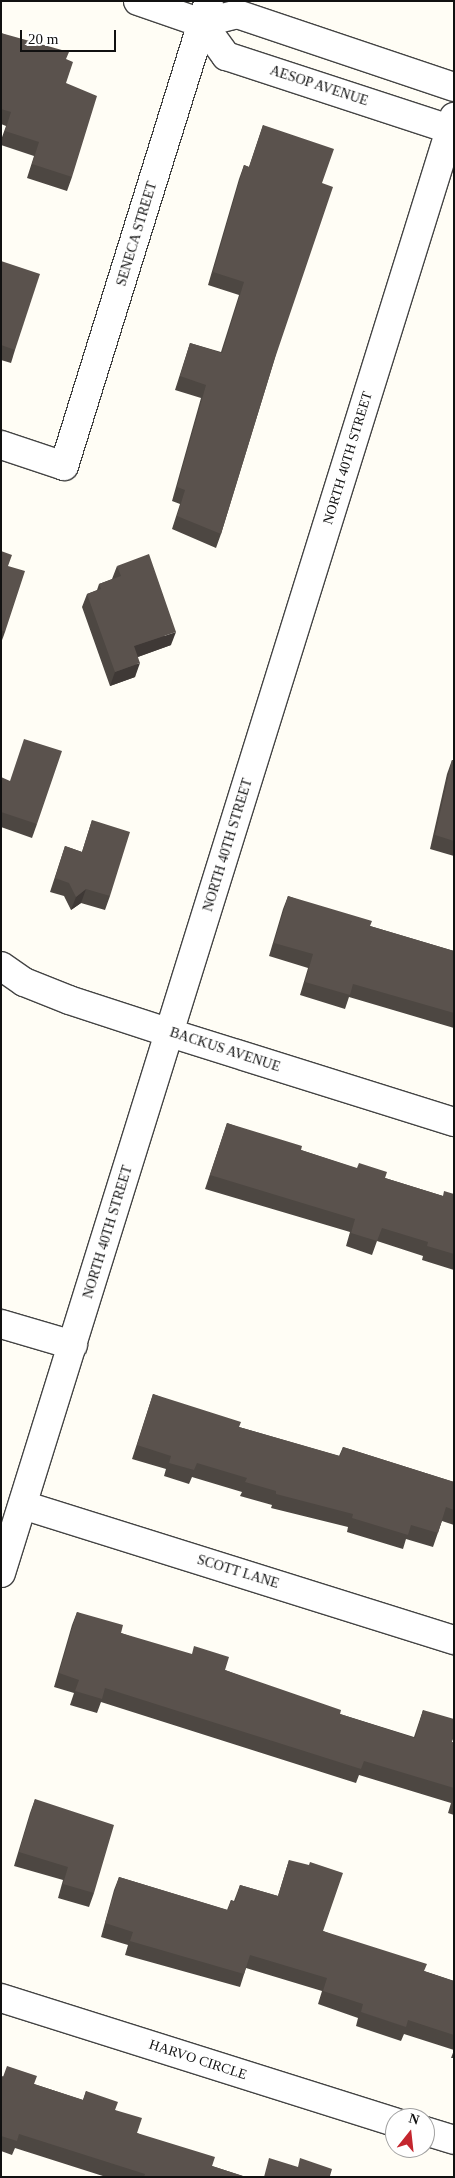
<!DOCTYPE html>
<style>
body{margin:0}
#map{position:relative;width:455px;height:2178px;overflow:hidden;background:#fffdf5;font-family:"Times New Roman",serif}
div>[style]{position:absolute}
[style*='--x']{left:calc(var(--x)*1px);top:calc(var(--y)*1px);width:calc(var(--w)*1px);rotate:calc(var(--a)*1deg)}
.roads{filter:drop-shadow(1px 0 #444) drop-shadow(-1px 0 #444) drop-shadow(0 1px #444) drop-shadow(0 -1px #444)}
.minor>*{height:28px;margin:-14px;padding:0 14px;transform-origin:14px;border-radius:14px;background:#fff}
.tertiary>*{height:28px;margin:-14px;padding:0 14px;transform-origin:14px;border-radius:14px;background:#fff}
.wall>*{inset:0;background:#4d4742}
.shaded-wall>*{inset:0;background:#3f3936}
.building>*{inset:0;background:#5a524d}
span{translate:-50% -50%;white-space:nowrap;text-align:center;line-height:1.15;-webkit-text-stroke:5px #fff;paint-order:stroke}
.street-label{font-size:14px;color:#111}
.frame{position:absolute;inset:0;border:2px solid #111;pointer-events:none}
.north{position:absolute;left:385px;top:2108px;width:50px;height:50px;box-sizing:border-box;background:#fff;border:1px solid #a0a0a0;border-radius:50%;rotate:16deg;font-size:14px;font-weight:700;line-height:20px;text-align:center;color:#111}
.north::after{content:'';display:block;margin:auto;width:18px;height:22px;background:#c4262e;clip-path:polygon(50% 0,100% 100%,50% 72%,0 100%)}
.scale{position:absolute;left:20px;top:30px;width:96px;height:22px;box-sizing:border-box;border:2px solid #111;border-top:0;padding-left:6px;font-size:15px;line-height:18px;white-space:nowrap;color:#111;-webkit-text-stroke:4px #fff;paint-order:stroke}
</style>
<div id="map">
<div class="roads">
<div class="minor">
<div style="--x:138;--y:1;--w:68;--a:19"></div>
<div style="--x:202;--y:23;--w:36;--a:-14"></div>
<div style="--x:237;--y:14;--w:229;--a:18.6"></div>
<div style="--x:202;--y:23;--w:41;--a:54"></div>
<div style="--x:226;--y:56;--w:236;--a:18.1"></div>
<div style="--x:1;--y:445;--w:66;--a:18.4"></div>
<div style="--x:64;--y:466;--w:487;--a:-72.7"></div>
<div style="--x:1;--y:966;--w:28;--a:35"></div>
<div style="--x:24;--y:982;--w:48;--a:21.8"></div>
<div style="--x:69;--y:1000;--w:106;--a:18.1"></div>
<div style="--x:1;--y:1324;--w:75;--a:16.3"></div>
<div style="--x:23;--y:1505;--w:452;--a:17.4"></div>
<div style="--x:1;--y:1998;--w:413;--a:17.5"></div>
<div style="--x:425;--y:2131;--w:30;--a:17"></div>
</div>
<div class="tertiary">
<div style="--x:170;--y:1033;--w:298;--a:17.4"></div>
<div style="--x:1;--y:1573;--w:1525;--a:-72.72"></div>
</div>
</div>
<div class="wall">
<div style="clip-path:polygon(1px 33px,66px 59px,66px 83px,72px 177px,67px 191px,27px 178px,34px 156px,1px 145px,1px 140px,6px 126px,1px 124px)"></div>
<div style="clip-path:polygon(263px 125px,322px 183px,274px 361px,221px 534px,216px 548px,172px 529px,180px 504px,172px 501px,201px 398px,175px 390px,190px 343px,221px 352px,239px 295px,208px 285px,239px 179px,244px 165px,249px 167px)"></div>
<div style="clip-path:polygon(1px 261px,15px 350px,11px 363px,1px 360px)"></div>
<div style="clip-path:polygon(1px 551px,8px 566px,5px 632px,1px 643px)"></div>
<div style="clip-path:polygon(117px 566px,171px 645px,138px 657px,135px 677px,110px 686px,82px 607px,87px 594px,97px 590px,99px 584px,112px 579px)"></div>
<div style="clip-path:polygon(452px 760px,454px 760px,454px 856px,430px 849px,447px 774px)"></div>
<div style="clip-path:polygon(1px 777px,37px 824px,32px 838px,1px 827px)"></div>
<div style="clip-path:polygon(92px 820px,110px 896px,105px 910px,81px 903px,71px 910px,64px 896px,50px 892px,65px 846px,82px 852px)"></div>
<div style="clip-path:polygon(288px 896px,370px 926px,454px 951px,454px 1028px,349px 997px,345px 1009px,300px 995px,308px 968px,269px 956px,283px 909px)"></div>
<div style="clip-path:polygon(227px 1123px,301px 1150px,385px 1178px,443px 1196px,454px 1194px,454px 1270px,422px 1260px,423px 1256px,377px 1241px,372px 1255px,346px 1246px,350px 1232px,205px 1189px)"></div>
<div style="clip-path:polygon(153px 1394px,239px 1427px,339px 1456px,343px 1447px,454px 1482px,454px 1525px,442px 1521px,433px 1547px,406px 1539px,403px 1549px,347px 1532px,348px 1527px,271px 1508px,272px 1505px,240px 1496px,242px 1492px,192px 1477px,189px 1484px,164px 1476px,166px 1469px,132px 1459px)"></div>
<div style="clip-path:polygon(77px 1612px,121px 1633px,225px 1670px,340px 1714px,414px 1737px,423px 1710px,452px 1742px,454px 1743px,454px 1815px,448px 1813px,451px 1803px,359px 1775px,356px 1783px,101px 1702px,97px 1713px,70px 1705px,74px 1693px,54px 1687px,72px 1625px)"></div>
<div style="clip-path:polygon(35px 1799px,94px 1893px,89px 1907px,58px 1898px,63px 1880px,14px 1866px,30px 1813px)"></div>
<div style="clip-path:polygon(289px 1860px,323px 1931px,424px 1971px,454px 1981px,454px 2058px,451px 2058px,454px 2050px,404px 2034px,401px 2041px,356px 2026px,358px 2018px,318px 2004px,322px 1991px,246px 1968px,240px 1987px,125px 1955px,128px 1945px,101px 1937px,114px 1890px,119px 1877px,227px 1910px,231px 1900px,234px 1901px,240px 1885px,278px 1896px)"></div>
<div style="clip-path:polygon(1px 2076px,34px 2084px,83px 2100px,86px 2091px,115px 2110px,137px 2133px,212px 2166px,246px 2177px,106px 2177px,15px 2148px,12px 2155px,1px 2151px)"></div>
</div>
<div class="shaded-wall">
<div style="clip-path:polygon(176px 632px,171px 645px,129px 660px,134px 646px)"></div>
<div style="clip-path:polygon(140px 663px,135px 677px,110px 686px,115px 672px)"></div>
<div style="clip-path:polygon(86px 889px,81px 903px,71px 910px,76px 897px)"></div>
</div>
<div class="building">
<div style="clip-path:polygon(1px 33px,69px 52px,66px 59px,73px 62px,66px 83px,97px 96px,72px 177px,32px 164px,39px 142px,5px 131px,11px 112px,1px 109px)"></div>
<div style="clip-path:polygon(263px 125px,334px 149px,322px 183px,333px 187px,274px 361px,221px 534px,177px 516px,185px 490px,177px 487px,206px 385px,180px 376px,190px 343px,222px 353px,244px 282px,213px 272px,244px 165px,249px 167px)"></div>
<div style="clip-path:polygon(1px 261px,40px 274px,15px 350px,1px 345px)"></div>
<div style="clip-path:polygon(1px 551px,12px 555px,8px 566px,25px 571px,5px 632px,1px 630px)"></div>
<div style="clip-path:polygon(149px 554px,176px 632px,134px 646px,140px 663px,115px 672px,87px 594px,101px 589px,99px 584px,121px 576px,117px 566px)"></div>
<div style="clip-path:polygon(24px 739px,62px 751px,37px 824px,1px 812px,1px 777px,10px 781px)"></div>
<div style="clip-path:polygon(452px 760px,454px 760px,454px 841px,435px 835px)"></div>
<div style="clip-path:polygon(92px 820px,130px 832px,110px 896px,86px 889px,76px 897px,69px 883px,55px 878px,65px 846px,82px 852px)"></div>
<div style="clip-path:polygon(288px 896px,372px 921px,370px 926px,454px 951px,454px 1013px,353px 984px,350px 995px,305px 982px,313px 954px,274px 943px)"></div>
<div style="clip-path:polygon(227px 1123px,302px 1146px,301px 1150px,357px 1168px,359px 1163px,387px 1172px,385px 1178px,443px 1196px,444px 1191px,454px 1194px,454px 1254px,427px 1246px,428px 1242px,382px 1228px,377px 1241px,351px 1233px,355px 1219px,210px 1175px)"></div>
<div style="clip-path:polygon(153px 1394px,241px 1422px,239px 1427px,340px 1456px,343px 1447px,454px 1482px,454px 1510px,446px 1507px,438px 1533px,411px 1525px,408px 1535px,352px 1518px,353px 1514px,276px 1494px,276px 1491px,245px 1482px,247px 1478px,197px 1463px,194px 1470px,169px 1463px,171px 1456px,137px 1445px)"></div>
<div style="clip-path:polygon(77px 1612px,123px 1625px,121px 1633px,192px 1654px,194px 1646px,229px 1657px,225px 1670px,341px 1710px,340px 1714px,415px 1738px,423px 1710px,454px 1719px,454px 1736px,452px 1742px,454px 1743px,454px 1788px,364px 1761px,361px 1769px,105px 1688px,102px 1699px,75px 1691px,79px 1680px,59px 1673px)"></div>
<div style="clip-path:polygon(35px 1799px,114px 1825px,94px 1893px,63px 1884px,68px 1867px,19px 1852px)"></div>
<div style="clip-path:polygon(289px 1860px,309px 1865px,310px 1862px,343px 1873px,323px 1931px,427px 1964px,424px 1971px,454px 1981px,454px 2035px,408px 2020px,406px 2027px,361px 2012px,363px 2004px,323px 1991px,327px 1978px,250px 1955px,244px 1974px,130px 1941px,133px 1932px,105px 1923px,119px 1877px,228px 1910px,231px 1900px,235px 1902px,240px 1885px,278px 1896px)"></div>
<div style="clip-path:polygon(7px 2066px,37px 2076px,34px 2084px,83px 2100px,86px 2091px,118px 2102px,115px 2110px,142px 2118px,137px 2133px,215px 2157px,212px 2166px,246px 2177px,144px 2177px,145px 2174px,19px 2134px,17px 2141px,1px 2136px,1px 2076px,3px 2077px)"></div>
<div style="clip-path:polygon(269px 2158px,298px 2167px,300px 2158px,332px 2169px,330px 2176px,331px 2177px,264px 2177px)"></div>
</div>
<div class="street-label">
<span style="left:319px;top:86px;rotate:18deg">AESOP AVENUE</span>
<span style="left:137px;top:234px;rotate:-73deg">SENECA STREET</span>
<span style="left:348px;top:458px;rotate:-73deg">NORTH 40TH STREET</span>
<span style="left:228px;top:845px;rotate:-73deg">NORTH 40TH STREET</span>
<span style="left:225px;top:1050px;rotate:18deg">BACKUS AVENUE</span>
<span style="left:108px;top:1232px;rotate:-73deg">NORTH 40TH STREET</span>
<span style="left:238px;top:1572px;rotate:17deg">SCOTT LANE</span>
<span style="left:198px;top:2060px;rotate:18deg">HARVO CIRCLE</span>
</div>
<div class="frame"></div>
<div class="north">N</div>
<div class="scale">20 m</div>
</div>
